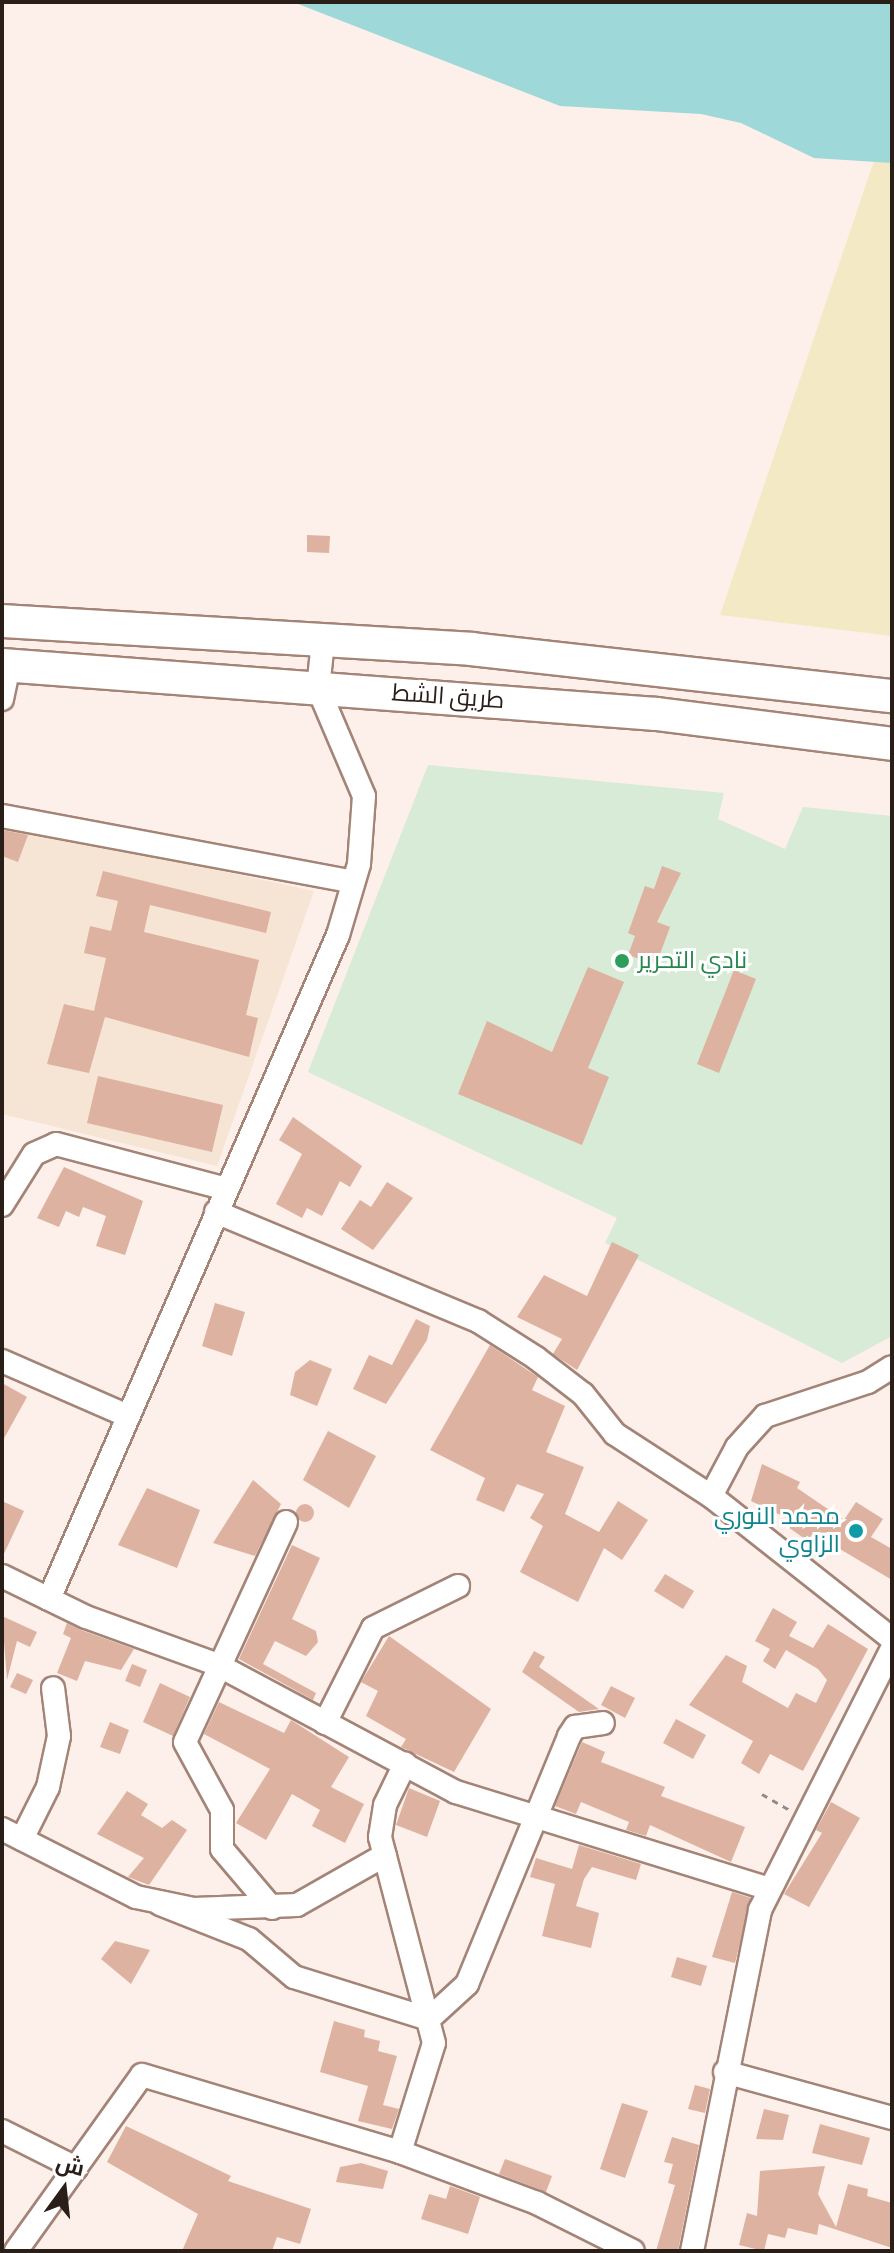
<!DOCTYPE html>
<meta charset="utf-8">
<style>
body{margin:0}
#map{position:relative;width:894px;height:2253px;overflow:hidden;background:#fdefe9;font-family:Signika,Cairo,sans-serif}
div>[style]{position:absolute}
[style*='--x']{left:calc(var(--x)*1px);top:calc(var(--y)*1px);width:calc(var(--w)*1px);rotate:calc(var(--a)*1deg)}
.education>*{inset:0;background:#f6e5d4}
.green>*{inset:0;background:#d7ebd6}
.sand>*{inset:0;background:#f3e9c4}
.water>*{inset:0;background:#9fd8d8}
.building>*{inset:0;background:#deb2a0}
.round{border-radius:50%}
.path>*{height:3px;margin-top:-1.5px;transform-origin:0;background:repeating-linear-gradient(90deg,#968983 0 6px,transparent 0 12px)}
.roads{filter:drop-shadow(2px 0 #a38477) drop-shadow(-2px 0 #a38477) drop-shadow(0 2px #a38477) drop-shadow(0 -2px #a38477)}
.minor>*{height:22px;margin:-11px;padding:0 11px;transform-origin:11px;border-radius:11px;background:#fff}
.highway>*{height:32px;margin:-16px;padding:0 16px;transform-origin:16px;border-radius:16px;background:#fff}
.dots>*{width:22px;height:22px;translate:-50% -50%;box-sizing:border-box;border:4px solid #fff;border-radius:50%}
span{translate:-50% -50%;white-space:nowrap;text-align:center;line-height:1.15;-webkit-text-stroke:6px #fff;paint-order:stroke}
.street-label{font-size:24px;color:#2a1e19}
.leisure-label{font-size:24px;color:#27864d}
.left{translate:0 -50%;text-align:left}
.culture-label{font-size:24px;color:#0d838f}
.right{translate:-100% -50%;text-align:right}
.frame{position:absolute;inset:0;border:4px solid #2a1e19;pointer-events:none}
.north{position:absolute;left:24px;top:2149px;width:80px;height:80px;-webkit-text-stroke:6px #fff;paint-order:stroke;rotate:15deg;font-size:22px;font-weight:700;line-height:32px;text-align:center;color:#2a1e19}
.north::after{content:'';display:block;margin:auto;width:28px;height:36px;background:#2a1e19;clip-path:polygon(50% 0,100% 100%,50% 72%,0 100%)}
</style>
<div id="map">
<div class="education">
<div style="clip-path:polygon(8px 825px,314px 891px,217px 1166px,2px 1114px,2px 840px)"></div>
</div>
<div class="green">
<div style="clip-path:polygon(428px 765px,724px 793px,718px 819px,785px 849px,803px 807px,892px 816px,892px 1336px,842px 1363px,605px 1243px,617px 1218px,308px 1072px)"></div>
</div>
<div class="sand">
<div style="clip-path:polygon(875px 158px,892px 160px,892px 636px,720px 615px)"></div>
</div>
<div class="water">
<div style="clip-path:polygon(293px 2px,892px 2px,892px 163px,814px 158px,741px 123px,701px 114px,560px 106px)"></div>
</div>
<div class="building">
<div style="clip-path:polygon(307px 535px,330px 536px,329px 553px,307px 552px)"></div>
<div style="clip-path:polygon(2px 830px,28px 835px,18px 862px,2px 856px)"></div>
<div style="clip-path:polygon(662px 866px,681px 873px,657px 922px,670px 927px,656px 965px,628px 955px,635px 936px,628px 933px,645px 886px,654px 889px)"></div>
<div style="clip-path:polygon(103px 871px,271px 912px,266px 933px,150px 905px,144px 932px,259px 960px,246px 1015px,258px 1018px,249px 1057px,105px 1017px,89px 1073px,47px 1064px,64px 1004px,94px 1011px,106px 958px,84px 953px,90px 926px,111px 931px,118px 901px,96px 896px)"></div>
<div style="clip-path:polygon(588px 967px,624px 982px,588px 1068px,609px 1077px,582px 1145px,458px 1094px,487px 1021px,552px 1052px)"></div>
<div style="clip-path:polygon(734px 970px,756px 979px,719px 1073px,697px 1064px)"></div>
<div style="clip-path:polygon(98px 1076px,223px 1105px,212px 1152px,87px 1123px)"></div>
<div style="clip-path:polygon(293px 1117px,362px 1166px,350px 1187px,340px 1181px,322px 1216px,307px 1208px,302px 1218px,276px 1204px,302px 1154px,279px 1140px)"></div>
<div style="clip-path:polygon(64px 1167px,143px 1201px,125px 1255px,96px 1246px,106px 1216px,83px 1207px,79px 1217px,66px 1211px,59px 1227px,37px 1218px)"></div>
<div style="clip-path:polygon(387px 1182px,413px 1198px,373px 1250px,341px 1229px,360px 1200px,371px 1207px)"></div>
<div style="clip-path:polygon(612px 1242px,639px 1255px,577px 1370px,553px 1354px,562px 1339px,517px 1317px,544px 1275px,587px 1296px)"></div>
<div style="clip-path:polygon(215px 1303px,245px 1312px,232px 1356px,202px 1346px)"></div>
<div style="clip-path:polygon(416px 1319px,430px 1326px,427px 1340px,386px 1404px,353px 1389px,369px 1355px,392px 1365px)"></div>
<div style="clip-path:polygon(490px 1345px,538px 1377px,532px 1390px,565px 1406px,546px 1452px,584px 1467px,565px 1514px,599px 1532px,618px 1501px,648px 1520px,622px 1560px,604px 1548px,578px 1602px,520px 1572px,543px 1526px,530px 1518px,544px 1494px,517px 1484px,504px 1512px,476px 1500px,485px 1478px,430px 1450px)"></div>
<div style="clip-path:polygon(310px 1360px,332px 1369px,317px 1406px,290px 1395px,295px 1372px)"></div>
<div style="clip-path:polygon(2px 1383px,27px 1397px,2px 1442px)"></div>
<div style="clip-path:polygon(328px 1431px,376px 1456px,349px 1508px,303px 1480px)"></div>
<div style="clip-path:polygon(762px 1464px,800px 1482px,797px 1488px,844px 1520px,856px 1502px,883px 1519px,871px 1537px,892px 1549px,892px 1580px,813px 1533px,808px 1541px,785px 1525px,789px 1519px,751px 1501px)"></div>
<div style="clip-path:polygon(253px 1480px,281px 1504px,255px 1556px,213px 1543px)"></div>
<div style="clip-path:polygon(147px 1488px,200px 1510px,177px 1568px,118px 1545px)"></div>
<div style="clip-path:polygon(2px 1501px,24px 1511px,2px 1558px)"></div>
<div class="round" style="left:296px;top:1504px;width:18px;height:18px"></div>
<div style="clip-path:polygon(292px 1545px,320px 1558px,292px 1619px,316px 1631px,318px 1642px,306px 1656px,275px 1641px,263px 1664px,316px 1693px,313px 1700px,239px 1659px)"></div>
<div style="clip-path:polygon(665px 1574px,694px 1591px,683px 1609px,654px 1591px)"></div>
<div style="clip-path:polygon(773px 1608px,797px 1622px,789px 1636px,813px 1648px,828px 1624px,868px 1649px,803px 1771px,770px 1754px,759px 1774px,741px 1763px,753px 1741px,689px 1705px,726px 1655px,747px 1666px,742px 1682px,788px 1708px,796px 1693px,816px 1703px,827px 1680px,818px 1669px,786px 1650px,775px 1669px,763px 1661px,770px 1649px,755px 1641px)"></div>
<div style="clip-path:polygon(2px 1616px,37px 1632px,30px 1647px,17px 1641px,7px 1680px)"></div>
<div style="clip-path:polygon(67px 1623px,81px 1630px,134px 1649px,121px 1670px,85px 1661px,77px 1681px,57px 1673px,71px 1638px,63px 1634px)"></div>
<div style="clip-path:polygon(389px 1636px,491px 1709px,454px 1772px,401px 1747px,406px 1739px,366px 1716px,378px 1691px,361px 1682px)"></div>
<div style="clip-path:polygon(534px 1651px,545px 1657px,539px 1667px,599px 1709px,579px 1712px,522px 1672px)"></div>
<div style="clip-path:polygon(132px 1664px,147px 1670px,140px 1687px,125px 1681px)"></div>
<div style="clip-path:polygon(17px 1673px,33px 1680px,26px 1694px,10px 1687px)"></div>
<div style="clip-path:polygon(160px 1683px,190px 1697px,173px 1736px,143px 1722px)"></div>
<div style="clip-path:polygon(611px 1686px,635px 1698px,625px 1718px,601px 1705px)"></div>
<div style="clip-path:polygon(219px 1702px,284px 1733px,291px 1720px,349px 1757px,331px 1787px,364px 1804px,345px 1843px,312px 1826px,320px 1810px,292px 1794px,266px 1840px,236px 1823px,270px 1769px,204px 1734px)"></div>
<div style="clip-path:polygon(676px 1719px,706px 1735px,693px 1759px,663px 1743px)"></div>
<div style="clip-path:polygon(110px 1722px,129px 1730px,120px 1754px,100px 1747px)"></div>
<div style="clip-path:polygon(582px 1742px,605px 1752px,601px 1762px,665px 1787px,661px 1796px,745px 1827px,731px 1862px,650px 1825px,646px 1836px,626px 1830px,629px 1822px,581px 1802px,576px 1814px,555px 1806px)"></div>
<div style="clip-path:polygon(409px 1788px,440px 1801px,427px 1837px,396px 1825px)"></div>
<div style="clip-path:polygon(127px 1791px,148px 1804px,141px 1815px,162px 1828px,172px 1820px,187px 1830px,149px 1885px,128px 1877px,144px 1858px,97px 1834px)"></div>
<div style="clip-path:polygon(831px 1802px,860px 1818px,809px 1907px,784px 1894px,822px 1833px,816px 1830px)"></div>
<div style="clip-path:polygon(579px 1845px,641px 1864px,636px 1880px,592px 1867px,584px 1879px,576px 1906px,599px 1913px,591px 1948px,542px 1936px,555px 1884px,530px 1877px,536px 1858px,572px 1869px)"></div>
<div style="clip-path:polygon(732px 1892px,751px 1898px,735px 1963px,712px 1957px)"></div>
<div style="clip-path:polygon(115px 1941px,150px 1950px,131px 1984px,101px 1959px)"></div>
<div style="clip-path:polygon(677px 1957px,707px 1966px,701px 1986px,671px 1977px)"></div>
<div style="clip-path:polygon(334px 2021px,365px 2030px,364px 2037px,380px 2041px,378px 2051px,397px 2056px,383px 2105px,399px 2109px,392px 2129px,358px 2121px,368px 2086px,320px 2072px)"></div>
<div style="clip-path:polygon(695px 2085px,710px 2089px,705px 2113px,688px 2109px)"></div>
<div style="clip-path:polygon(622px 2103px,648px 2111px,625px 2178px,600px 2169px)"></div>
<div style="clip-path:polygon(764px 2109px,789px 2115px,783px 2140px,756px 2139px)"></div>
<div style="clip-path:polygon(820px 2124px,870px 2138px,862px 2165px,812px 2153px)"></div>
<div style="clip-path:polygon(126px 2126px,231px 2176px,228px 2181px,311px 2209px,300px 2244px,277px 2237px,272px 2251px,182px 2251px,198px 2214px,107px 2162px)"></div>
<div style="clip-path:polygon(672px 2137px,699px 2145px,678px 2251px,656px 2251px,675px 2185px,668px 2183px,673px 2164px,664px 2162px)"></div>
<div style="clip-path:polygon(505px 2159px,552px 2176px,546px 2192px,499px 2174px)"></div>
<div style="clip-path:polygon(361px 2163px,388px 2171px,383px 2189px,336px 2182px,340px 2167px)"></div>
<div style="clip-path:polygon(825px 2166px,818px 2194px,836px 2227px,848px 2184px,868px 2189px,867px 2196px,892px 2203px,892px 2248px,819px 2224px,817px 2235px,788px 2228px,785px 2238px,768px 2234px,764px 2251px,739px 2245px,747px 2213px,757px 2216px,760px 2171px)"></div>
<div style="clip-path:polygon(450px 2186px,480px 2197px,468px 2234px,421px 2219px,429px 2194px,446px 2199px)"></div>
</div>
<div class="path">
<div style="--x:762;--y:1794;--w:32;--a:30"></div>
</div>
<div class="roads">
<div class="minor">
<div style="--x:2;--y:699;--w:34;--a:-78"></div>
<div style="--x:2;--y:816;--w:357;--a:10.6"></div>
<div style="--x:2;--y:1205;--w:60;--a:-57.9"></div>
<div style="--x:34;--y:1154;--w:24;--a:-24"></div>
<div style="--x:56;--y:1144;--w:176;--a:14.8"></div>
<div style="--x:216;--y:1212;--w:284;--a:22.6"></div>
<div style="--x:478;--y:1321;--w:69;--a:32.5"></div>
<div style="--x:536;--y:1358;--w:59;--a:37.5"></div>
<div style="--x:583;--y:1394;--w:51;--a:51.3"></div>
<div style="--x:615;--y:1434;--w:114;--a:32.9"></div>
<div style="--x:711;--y:1496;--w:231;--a:38.3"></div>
<div style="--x:2;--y:1361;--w:137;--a:23.6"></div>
<div style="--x:711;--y:1496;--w:55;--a:-62"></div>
<div style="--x:737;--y:1447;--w:42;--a:-47.9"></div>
<div style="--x:765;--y:1416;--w:108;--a:-18.3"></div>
<div style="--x:868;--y:1382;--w:28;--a:-32"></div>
<div style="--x:2;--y:1576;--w:93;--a:26"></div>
<div style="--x:86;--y:1617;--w:138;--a:19.9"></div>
<div style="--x:216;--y:1664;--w:272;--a:28.1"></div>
<div style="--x:456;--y:1792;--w:325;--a:17.2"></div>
<div style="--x:49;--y:1599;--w:724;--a:-66.48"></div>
<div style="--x:338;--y:935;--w:74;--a:-73.5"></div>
<div style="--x:359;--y:864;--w:68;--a:-85.8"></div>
<div style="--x:364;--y:796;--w:117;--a:-113.1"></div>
<div style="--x:318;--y:688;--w:46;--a:-83.8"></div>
<div style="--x:325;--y:1723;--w:106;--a:-63.2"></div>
<div style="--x:373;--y:1628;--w:95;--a:-26.3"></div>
<div style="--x:2;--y:1829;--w:150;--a:26.9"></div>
<div style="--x:136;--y:1897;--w:59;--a:11.7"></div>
<div style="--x:194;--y:1909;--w:103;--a:-2.2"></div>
<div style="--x:297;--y:1905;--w:101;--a:-29.6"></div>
<div style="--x:22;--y:1839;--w:58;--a:-63.4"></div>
<div style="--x:48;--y:1787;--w:52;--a:-77.8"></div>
<div style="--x:59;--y:1736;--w:48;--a:-97.1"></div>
<div style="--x:160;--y:1904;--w:96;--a:21.5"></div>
<div style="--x:249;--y:1939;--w:59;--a:40.2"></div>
<div style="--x:294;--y:1977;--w:141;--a:17.3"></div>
<div style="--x:429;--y:2019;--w:52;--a:-42.6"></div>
<div style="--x:467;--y:1984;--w:268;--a:-67.6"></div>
<div style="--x:569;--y:1736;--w:11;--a:-56"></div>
<div style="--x:575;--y:1727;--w:28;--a:-8"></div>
<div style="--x:272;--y:1908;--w:77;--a:-130.3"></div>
<div style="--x:222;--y:1849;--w:39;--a:-90"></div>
<div style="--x:222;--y:1810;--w:77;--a:-118.6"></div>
<div style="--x:185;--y:1742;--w:242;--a:-65.3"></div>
<div style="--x:725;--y:2072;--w:173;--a:15.4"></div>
<div style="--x:2;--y:2131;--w:83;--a:26.6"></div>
<div style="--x:400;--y:2152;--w:114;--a:-72.7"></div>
<div style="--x:434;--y:2043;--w:213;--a:-104.7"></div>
<div style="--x:380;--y:1837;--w:32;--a:-81"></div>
<div style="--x:385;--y:1805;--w:46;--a:-64"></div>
<div style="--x:16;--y:2251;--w:216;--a:-54.4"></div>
<div style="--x:142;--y:2075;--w:269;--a:16.6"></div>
<div style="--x:400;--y:2152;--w:146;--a:20.4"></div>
<div style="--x:537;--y:2203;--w:107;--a:26.6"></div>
<div style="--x:692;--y:2251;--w:348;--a:-78.7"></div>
<div style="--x:760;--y:1910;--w:292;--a:-63.2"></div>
</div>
<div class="highway">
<div style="--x:2;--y:621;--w:470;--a:3.4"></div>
<div style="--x:471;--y:649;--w:424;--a:6.4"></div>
<div style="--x:2;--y:665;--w:656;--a:4.28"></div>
<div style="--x:656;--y:714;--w:238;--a:7.2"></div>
</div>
</div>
<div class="dots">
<div style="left:622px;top:961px;background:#2e9e5b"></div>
<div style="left:856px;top:1531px;background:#0f9aa8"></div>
</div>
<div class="street-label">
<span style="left:448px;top:697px;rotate:4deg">طريق الشط</span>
</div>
<div class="leisure-label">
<span class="left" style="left:638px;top:961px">نادي التحرير</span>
</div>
<div class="culture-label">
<span class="right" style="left:840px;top:1531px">محمد النوري<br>الزاوي</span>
</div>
<div class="frame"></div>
<div class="north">ش</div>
</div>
